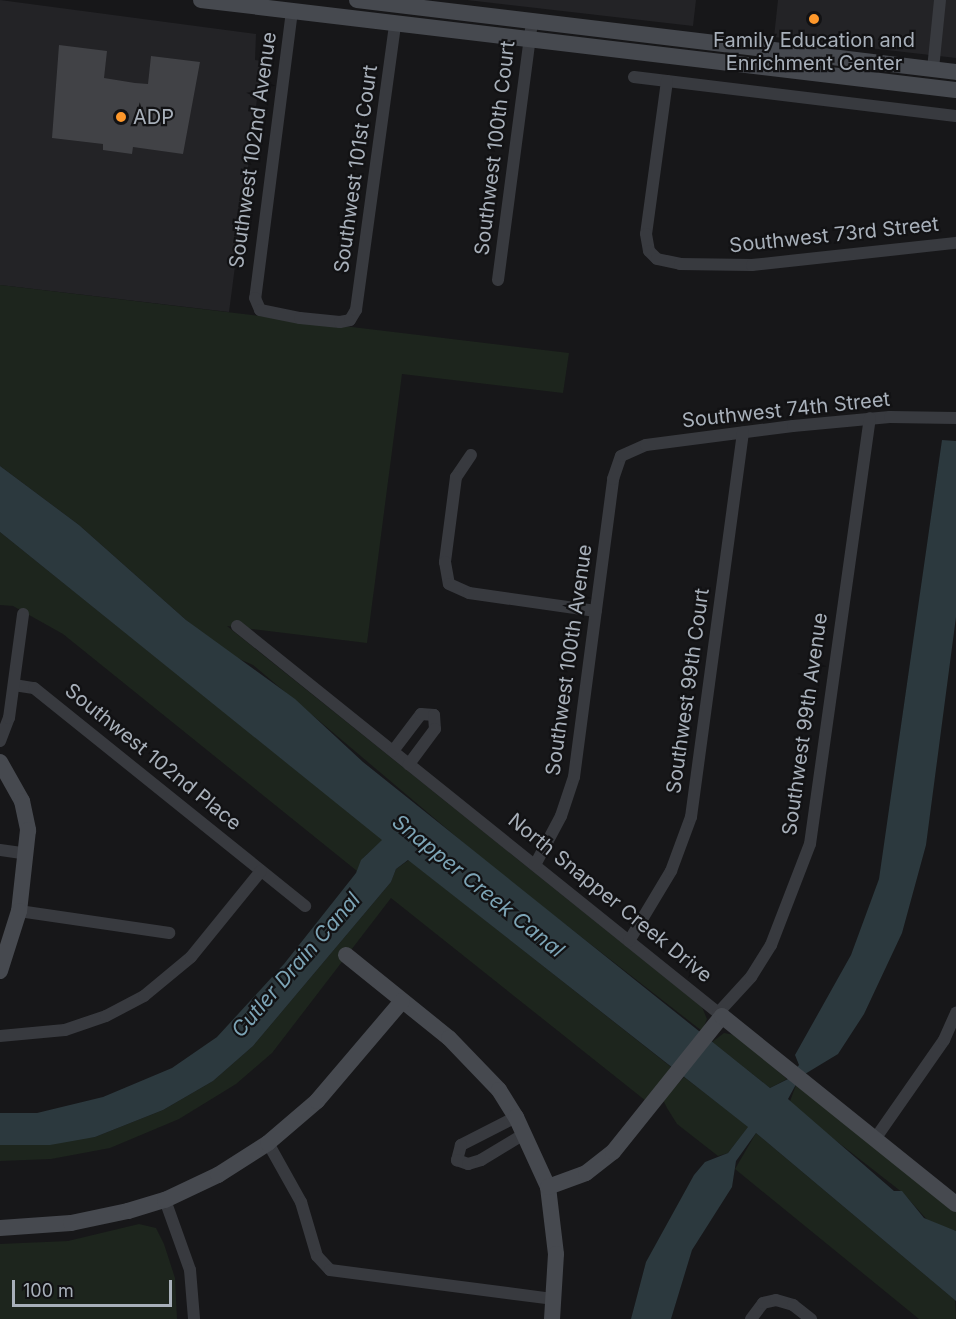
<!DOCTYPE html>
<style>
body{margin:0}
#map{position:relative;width:956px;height:1319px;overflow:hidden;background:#171719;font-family:Inter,sans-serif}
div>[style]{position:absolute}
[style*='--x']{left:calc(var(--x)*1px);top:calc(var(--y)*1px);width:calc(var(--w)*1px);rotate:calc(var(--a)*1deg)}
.built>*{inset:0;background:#232326}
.green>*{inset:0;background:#1d251d}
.water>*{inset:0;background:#2c393e}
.building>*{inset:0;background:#414246}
.street>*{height:12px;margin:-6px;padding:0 6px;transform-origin:6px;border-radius:6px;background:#383a3f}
.secondary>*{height:16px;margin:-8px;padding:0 8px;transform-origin:8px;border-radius:8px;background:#46494f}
.dots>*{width:16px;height:16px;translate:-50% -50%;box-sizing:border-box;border:3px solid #121214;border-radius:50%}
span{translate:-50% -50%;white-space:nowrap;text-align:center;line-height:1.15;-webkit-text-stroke:4.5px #121214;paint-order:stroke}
.poi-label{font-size:20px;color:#a8b0ba}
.left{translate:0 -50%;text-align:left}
.street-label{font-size:20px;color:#a8b0ba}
.water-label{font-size:21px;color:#7da5b7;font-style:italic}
.scale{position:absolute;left:12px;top:1280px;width:160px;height:27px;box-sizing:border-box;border:3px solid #a8b0ba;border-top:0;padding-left:8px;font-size:18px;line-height:21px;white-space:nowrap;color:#a8b0ba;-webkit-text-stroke:4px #121214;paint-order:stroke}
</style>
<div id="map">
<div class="built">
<div style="clip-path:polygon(0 0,256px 34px,255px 60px,262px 61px,229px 312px,0 285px)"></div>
<div style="clip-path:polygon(467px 0,696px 0,693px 26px)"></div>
<div style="clip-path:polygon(778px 0,956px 0,956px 58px,774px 37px)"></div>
</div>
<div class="green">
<div style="clip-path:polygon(0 285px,569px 353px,563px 393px,402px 374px,367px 643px,227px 626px,702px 1007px,707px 1019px,702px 1031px,498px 872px,253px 665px,228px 654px,186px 620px,79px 525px,0 466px)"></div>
<div style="clip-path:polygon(0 532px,383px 840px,364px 857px,357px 871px,63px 634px,13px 606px,0 605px)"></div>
<div style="clip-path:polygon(409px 860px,671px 1067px,646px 1101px,391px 898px,272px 1053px,236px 1084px,179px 1119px,110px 1148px,51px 1159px,0 1161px,0 1145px,95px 1137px,163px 1110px,213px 1081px,253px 1046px,391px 882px,396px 869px)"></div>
<div style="clip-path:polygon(724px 1033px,735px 1035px,787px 1079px,770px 1088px,712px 1042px)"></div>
<div style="clip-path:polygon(684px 1077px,749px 1127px,728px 1153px,718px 1156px,677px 1124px,667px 1108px,663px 1100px)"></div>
<div style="clip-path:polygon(796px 1085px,956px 1211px,956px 1231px,930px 1223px,903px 1193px,789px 1104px)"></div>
<div style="clip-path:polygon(756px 1133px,955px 1300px,956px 1319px,919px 1319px,735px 1169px)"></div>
<div style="clip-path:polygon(139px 1224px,156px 1228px,164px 1244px,175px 1278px,177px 1319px,0 1319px,0 1244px,68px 1241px)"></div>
</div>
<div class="water">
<div style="clip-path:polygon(942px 440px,956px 441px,956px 617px,926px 845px,902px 933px,864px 1014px,838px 1054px,800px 1077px,788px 1099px,894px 1191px,902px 1191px,924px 1218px,956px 1231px,956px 1301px,756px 1133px,736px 1161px,732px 1187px,692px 1250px,671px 1319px,631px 1319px,646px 1262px,694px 1175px,705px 1162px,728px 1153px,748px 1127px,408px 860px,396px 869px,391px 882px,253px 1046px,213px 1081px,163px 1110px,95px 1137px,50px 1145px,0 1145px,0 1113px,37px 1113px,103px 1097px,172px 1068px,217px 1037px,284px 964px,356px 873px,361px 860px,382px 840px,0 532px,0 466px,79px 525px,186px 620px,295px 699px,363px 762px,770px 1088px,788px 1079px,799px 1065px,795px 1055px,851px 955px,879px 879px)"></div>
</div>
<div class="building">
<div style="clip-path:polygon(59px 45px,107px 51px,104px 78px,135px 83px,148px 84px,151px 56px,200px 62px,183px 154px,133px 147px,132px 154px,103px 150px,103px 144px,52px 138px)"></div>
</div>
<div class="street">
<div style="--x:292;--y:11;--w:289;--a:97.3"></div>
<div style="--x:255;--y:298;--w:13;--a:67"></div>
<div style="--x:260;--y:310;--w:41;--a:11.3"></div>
<div style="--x:300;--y:318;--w:40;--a:5.7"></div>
<div style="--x:340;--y:322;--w:10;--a:-11"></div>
<div style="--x:350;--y:320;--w:12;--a:-59"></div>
<div style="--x:356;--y:310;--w:289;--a:-82.2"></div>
<div style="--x:933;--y:69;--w:69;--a:-84.2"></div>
<div style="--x:634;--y:77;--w:324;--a:6.9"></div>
<div style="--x:667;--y:81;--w:154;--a:97.8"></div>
<div style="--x:646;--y:234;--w:17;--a:80"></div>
<div style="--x:649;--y:251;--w:11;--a:45"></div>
<div style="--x:657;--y:259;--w:24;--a:12"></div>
<div style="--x:680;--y:264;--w:72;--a:0.8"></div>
<div style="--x:752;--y:265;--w:205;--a:-6.2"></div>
<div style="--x:498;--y:280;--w:261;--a:-82.5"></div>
<div style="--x:471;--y:455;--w:27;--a:124"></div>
<div style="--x:456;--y:477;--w:86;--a:97.4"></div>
<div style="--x:445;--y:562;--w:22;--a:80"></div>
<div style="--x:449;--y:584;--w:22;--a:24"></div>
<div style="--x:469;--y:593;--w:128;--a:8.1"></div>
<div style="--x:237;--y:626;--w:622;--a:38.8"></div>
<div style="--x:14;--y:685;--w:20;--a:9"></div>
<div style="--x:34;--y:688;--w:348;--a:38.8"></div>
<div style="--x:0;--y:741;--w:25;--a:-69"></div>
<div style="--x:9;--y:718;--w:105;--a:-82.3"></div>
<div style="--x:393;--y:751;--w:46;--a:-52.9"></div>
<div style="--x:421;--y:714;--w:13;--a:4"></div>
<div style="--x:434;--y:715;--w:14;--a:86"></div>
<div style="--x:435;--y:729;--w:44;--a:126.6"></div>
<div style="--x:0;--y:850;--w:27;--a:8"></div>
<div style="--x:535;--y:865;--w:55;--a:-62"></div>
<div style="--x:561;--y:816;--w:41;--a:-71.6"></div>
<div style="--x:574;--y:777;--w:301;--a:-82.5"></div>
<div style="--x:613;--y:479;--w:24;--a:-71"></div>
<div style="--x:621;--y:456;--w:27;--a:-24"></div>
<div style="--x:646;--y:445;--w:148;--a:-7.4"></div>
<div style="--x:793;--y:426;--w:97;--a:-5.3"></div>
<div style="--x:890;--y:417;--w:66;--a:0.9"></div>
<div style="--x:19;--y:911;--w:152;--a:8.3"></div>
<div style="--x:629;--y:941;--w:82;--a:-59"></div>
<div style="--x:671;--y:871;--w:58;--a:-69.7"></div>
<div style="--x:691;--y:817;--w:388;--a:-82.3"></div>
<div style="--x:718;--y:1013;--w:49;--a:-47.5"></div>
<div style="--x:751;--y:977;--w:38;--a:-58"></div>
<div style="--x:771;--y:945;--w:108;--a:-68.9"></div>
<div style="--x:810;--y:844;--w:430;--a:-82"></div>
<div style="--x:0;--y:1036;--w:65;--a:-5.3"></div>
<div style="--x:65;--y:1030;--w:43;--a:-18.9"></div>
<div style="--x:106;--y:1016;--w:43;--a:-27.8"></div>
<div style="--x:144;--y:996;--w:61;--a:-39.7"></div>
<div style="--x:191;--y:957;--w:111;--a:-50.9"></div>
<div style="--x:516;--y:1117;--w:62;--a:153"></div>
<div style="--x:461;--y:1145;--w:16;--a:105"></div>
<div style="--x:457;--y:1160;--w:12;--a:20"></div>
<div style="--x:468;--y:1164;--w:14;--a:-17"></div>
<div style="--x:481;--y:1160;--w:50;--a:-31.2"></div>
<div style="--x:875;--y:1139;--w:121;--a:-55.1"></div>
<div style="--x:944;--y:1040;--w:30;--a:-66"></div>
<div style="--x:268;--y:1143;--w:68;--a:60.8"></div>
<div style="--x:301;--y:1202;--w:56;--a:73.5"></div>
<div style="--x:317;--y:1256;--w:19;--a:47"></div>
<div style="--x:330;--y:1270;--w:226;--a:7.4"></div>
<div style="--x:165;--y:1200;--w:74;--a:70.3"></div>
<div style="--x:190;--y:1270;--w:49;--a:85.3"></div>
<div style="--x:751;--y:1319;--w:20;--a:-53"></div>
<div style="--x:763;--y:1303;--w:13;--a:-13"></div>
<div style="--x:776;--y:1300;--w:18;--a:16"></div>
<div style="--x:793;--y:1305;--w:23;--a:38"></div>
</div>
<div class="secondary">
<div style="--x:201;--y:0;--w:760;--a:6.8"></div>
<div style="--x:357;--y:0;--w:603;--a:6.85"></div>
<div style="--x:0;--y:762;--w:45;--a:60.6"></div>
<div style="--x:22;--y:801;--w:30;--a:78"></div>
<div style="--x:28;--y:830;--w:81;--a:96.3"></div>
<div style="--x:19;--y:911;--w:63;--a:107.6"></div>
<div style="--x:346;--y:955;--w:132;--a:38.9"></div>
<div style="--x:449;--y:1038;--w:72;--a:46.1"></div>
<div style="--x:499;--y:1090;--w:32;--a:58"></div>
<div style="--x:516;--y:1117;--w:77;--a:65.4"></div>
<div style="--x:548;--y:1187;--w:67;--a:83.2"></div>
<div style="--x:556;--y:1254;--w:65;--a:93.5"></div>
<div style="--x:548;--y:1187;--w:40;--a:-20.2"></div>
<div style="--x:586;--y:1173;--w:34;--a:-38"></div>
<div style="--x:613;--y:1152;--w:174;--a:-51.3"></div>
<div style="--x:722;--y:1016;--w:300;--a:38.8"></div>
<div style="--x:0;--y:1228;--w:71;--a:-4"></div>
<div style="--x:71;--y:1223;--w:58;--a:-11.9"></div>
<div style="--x:128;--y:1211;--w:39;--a:-17"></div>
<div style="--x:165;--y:1200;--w:59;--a:-25.3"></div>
<div style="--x:218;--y:1175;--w:59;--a:-32.6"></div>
<div style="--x:268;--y:1143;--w:65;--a:-40.6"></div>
<div style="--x:317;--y:1101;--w:131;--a:-49.6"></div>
</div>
<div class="dots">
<div style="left:814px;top:19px;background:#fe982b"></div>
<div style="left:121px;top:117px;background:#fe982b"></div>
</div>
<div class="poi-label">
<span style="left:814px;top:52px">Family Education and<br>Enrichment Center</span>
<span class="left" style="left:133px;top:117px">ADP</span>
</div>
<div class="street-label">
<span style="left:495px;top:148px;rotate:-83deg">Southwest 100th Court</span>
<span style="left:253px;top:150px;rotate:-82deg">Southwest 102nd Avenue</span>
<span style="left:356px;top:169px;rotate:-82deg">Southwest 101st Court</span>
<span style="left:834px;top:235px;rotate:-6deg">Southwest 73rd Street</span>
<span style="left:786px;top:410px;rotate:-6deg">Southwest 74th Street</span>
<span style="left:569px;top:660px;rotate:-82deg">Southwest 100th Avenue</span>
<span style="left:688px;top:691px;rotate:-82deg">Southwest 99th Court</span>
<span style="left:805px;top:724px;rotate:-82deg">Southwest 99th Avenue</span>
<span style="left:153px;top:757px;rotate:39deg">Southwest 102nd Place</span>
<span style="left:610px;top:898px;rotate:39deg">North Snapper Creek Drive</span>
</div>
<div class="water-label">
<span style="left:478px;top:886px;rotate:39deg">Snapper Creek Canal</span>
<span style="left:296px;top:965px;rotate:-49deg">Cutler Drain Canal</span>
</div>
<div class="scale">100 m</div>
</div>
